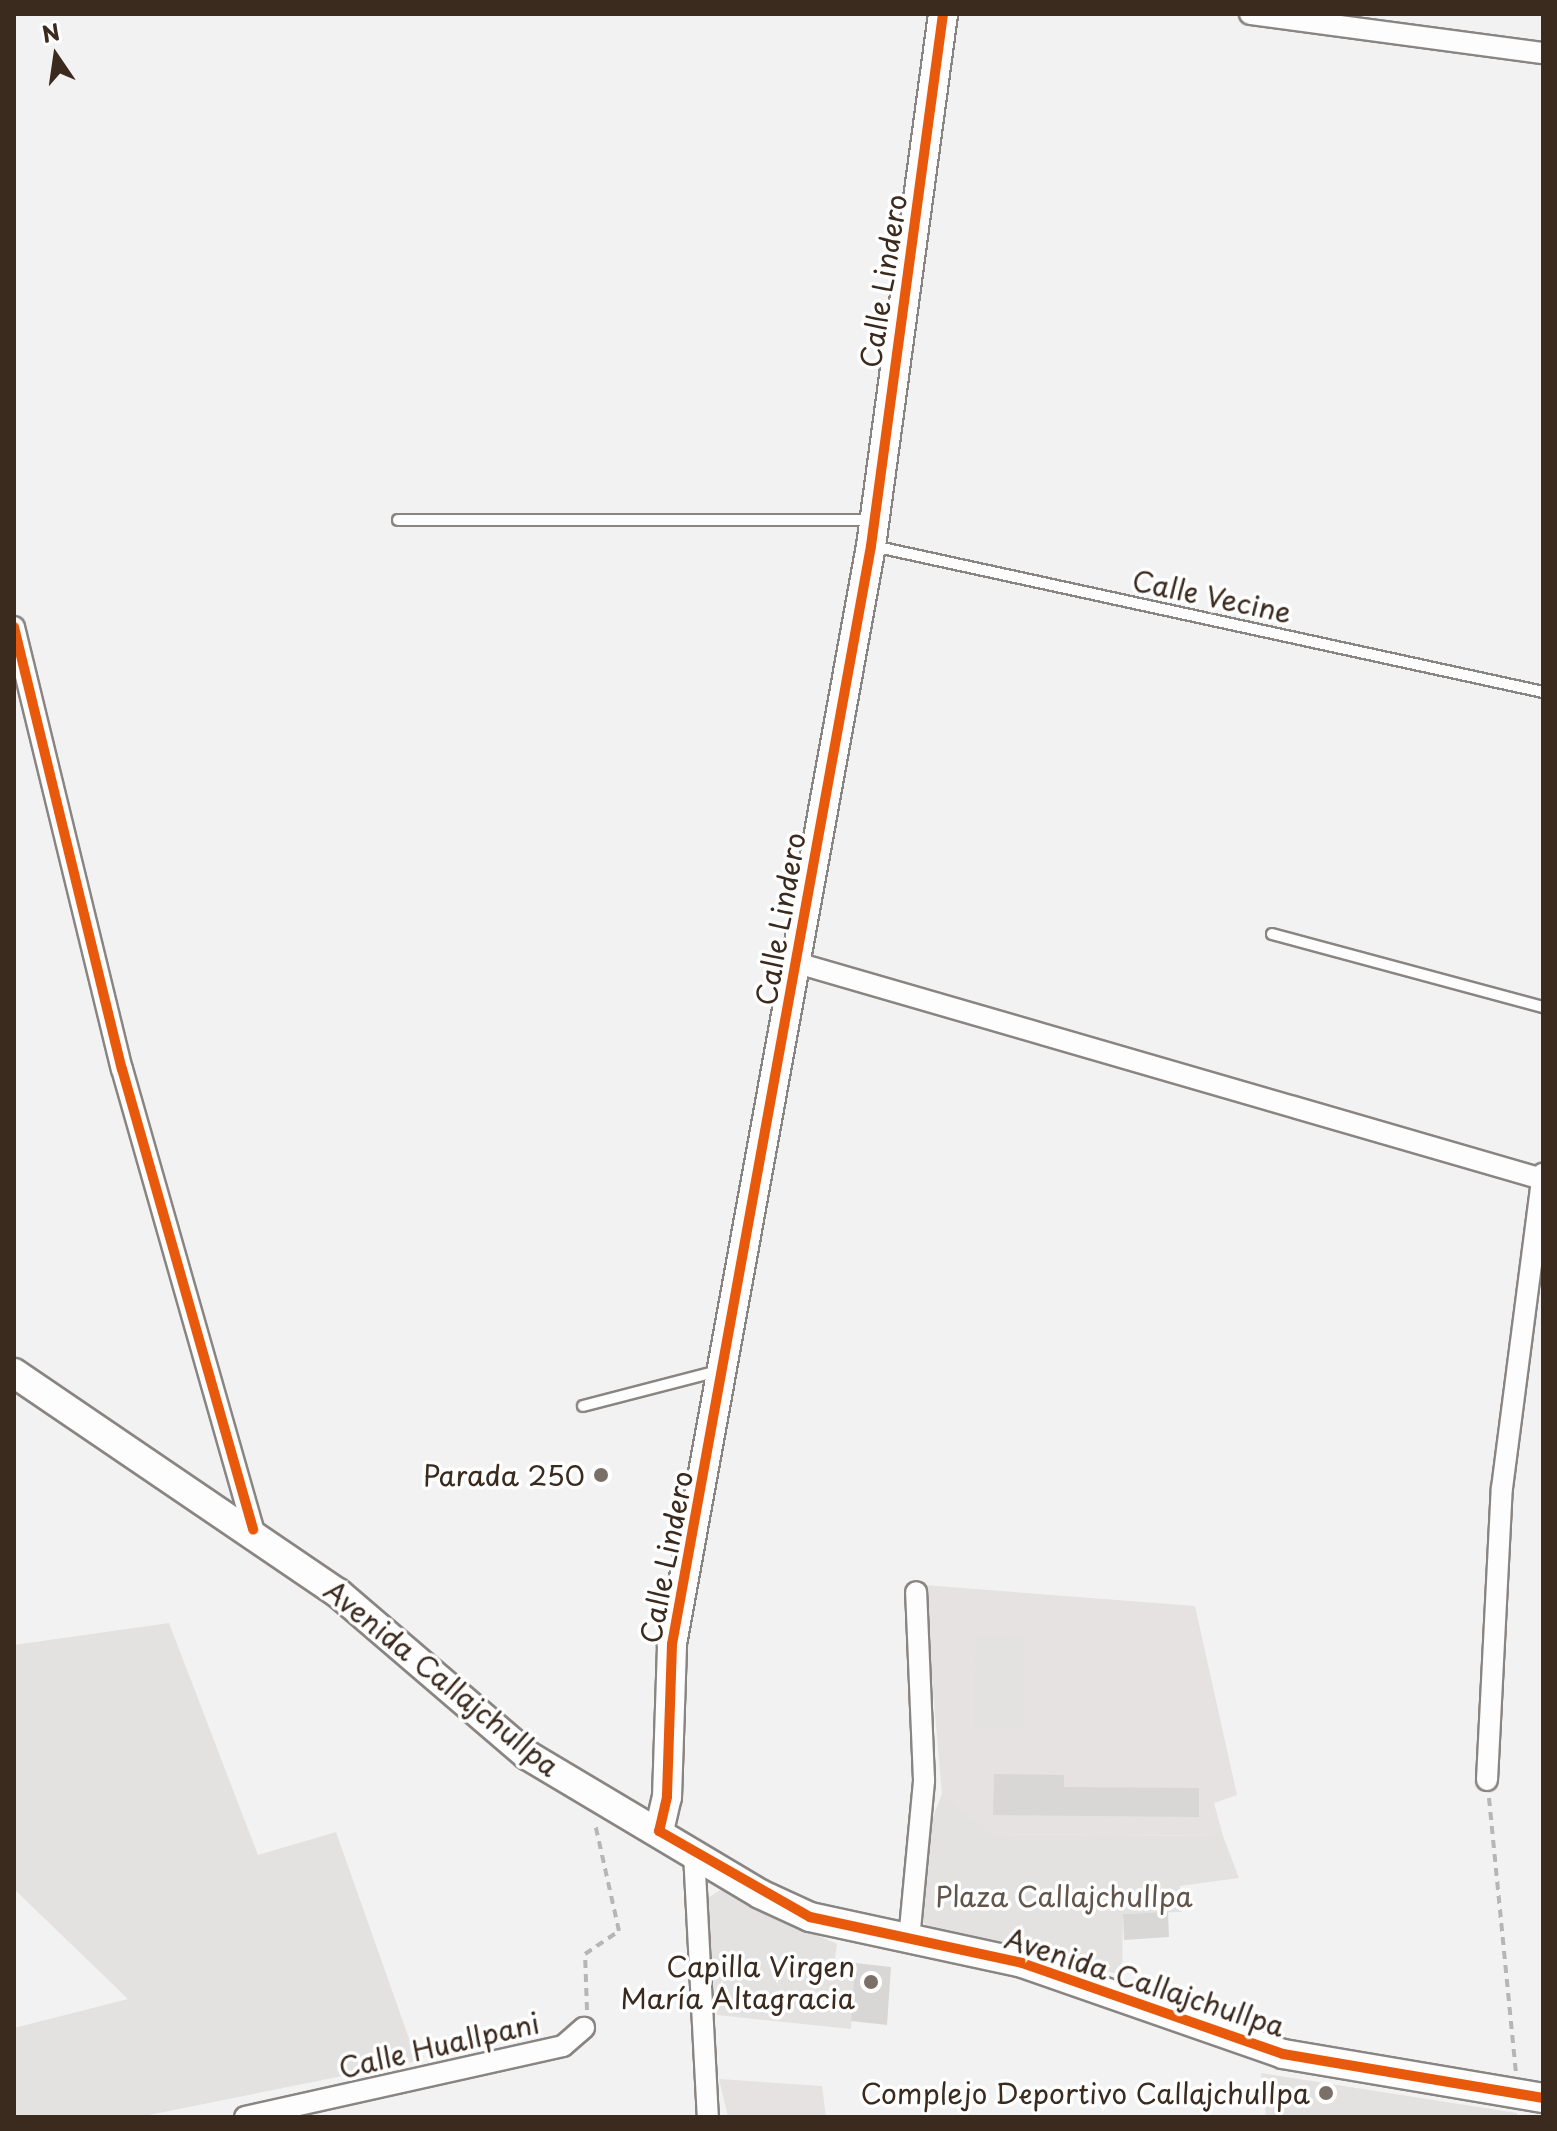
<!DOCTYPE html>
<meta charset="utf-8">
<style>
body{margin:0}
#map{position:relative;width:1557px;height:2131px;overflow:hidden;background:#f3f2f2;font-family:"Playpen Sans",sans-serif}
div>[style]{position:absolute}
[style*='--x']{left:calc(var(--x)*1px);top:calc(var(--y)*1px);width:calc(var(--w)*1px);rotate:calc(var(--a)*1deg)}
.built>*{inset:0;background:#e5e2e1}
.green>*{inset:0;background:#e4e2e0}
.building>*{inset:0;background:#d9d7d6}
.path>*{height:4px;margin-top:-2px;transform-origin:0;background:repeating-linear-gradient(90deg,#b8b6b4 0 8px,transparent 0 14px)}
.roads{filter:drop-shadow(2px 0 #898582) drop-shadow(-2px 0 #898582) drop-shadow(0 2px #898582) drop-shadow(0 -2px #898582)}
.lane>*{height:10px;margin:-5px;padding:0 5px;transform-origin:5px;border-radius:5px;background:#fdfdfd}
.street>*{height:20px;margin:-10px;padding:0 10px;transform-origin:10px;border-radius:10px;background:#fdfdfd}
.secondary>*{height:28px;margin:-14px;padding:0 14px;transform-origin:14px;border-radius:14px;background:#fdfdfd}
.cycleway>*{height:10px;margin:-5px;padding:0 5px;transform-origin:5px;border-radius:5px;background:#e8590c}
.dots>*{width:22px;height:22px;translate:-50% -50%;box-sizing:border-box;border:4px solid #fff;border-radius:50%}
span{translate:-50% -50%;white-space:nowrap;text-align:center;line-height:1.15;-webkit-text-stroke:7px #fff;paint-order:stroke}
.street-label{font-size:28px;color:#3b2a1e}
.poi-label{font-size:28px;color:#3b2a1e}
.right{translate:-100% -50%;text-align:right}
.park-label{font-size:28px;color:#62554b}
.frame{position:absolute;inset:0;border:16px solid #3b2a1e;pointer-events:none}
.north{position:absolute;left:16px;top:16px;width:80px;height:80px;-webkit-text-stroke:6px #fff;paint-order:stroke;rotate:347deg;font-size:22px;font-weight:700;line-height:32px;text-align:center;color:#3b2a1e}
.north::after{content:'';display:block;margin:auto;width:28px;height:36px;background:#3b2a1e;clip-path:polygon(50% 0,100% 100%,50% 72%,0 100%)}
</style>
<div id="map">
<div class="built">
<div style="clip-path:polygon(924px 1585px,1195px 1606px,1237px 1795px,1214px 1803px,1223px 1836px,993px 1834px,942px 1795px)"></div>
<div style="clip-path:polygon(719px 2079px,822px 2086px,826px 2117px,728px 2117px)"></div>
</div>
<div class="green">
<div style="clip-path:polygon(169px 1623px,258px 1855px,336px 1832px,417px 2061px,139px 2117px,14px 2117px,14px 2028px,128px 1999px,14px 1889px,14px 1645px)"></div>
<div style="clip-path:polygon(975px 1635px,1024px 1636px,1023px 1729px,974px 1729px)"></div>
<div style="clip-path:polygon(942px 1794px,993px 1834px,1223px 1836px,1239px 1878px,1180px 1886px,1182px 1912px,1123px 1914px,1122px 1975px,934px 1931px,920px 1920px,929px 1827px)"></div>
<div style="clip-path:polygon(720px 1890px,837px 1944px,834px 1964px,854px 1976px,851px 2029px,717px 2015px,706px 1913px,708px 1898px)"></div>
<div style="clip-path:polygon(1261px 2073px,1517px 2113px,1517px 2117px,1266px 2117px)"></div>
</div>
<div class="building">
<div style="clip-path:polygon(994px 1774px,1064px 1775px,1064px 1787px,1199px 1788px,1199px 1817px,993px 1815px)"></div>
<div style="clip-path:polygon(1168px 1912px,1169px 1937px,1124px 1940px,1123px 1914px)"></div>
<div style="clip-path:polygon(855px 1963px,891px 1967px,887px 2025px,851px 2021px)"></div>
</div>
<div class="path">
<div style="--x:1489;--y:1798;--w:275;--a:84.4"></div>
<div style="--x:587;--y:2010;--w:56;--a:-92"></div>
<div style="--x:585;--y:1954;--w:41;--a:-34.1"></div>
<div style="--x:619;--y:1931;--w:110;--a:-102.6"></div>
</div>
<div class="roads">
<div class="lane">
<div style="--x:398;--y:520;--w:473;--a:0"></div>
<div style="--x:873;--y:546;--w:686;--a:12.29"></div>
<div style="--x:1272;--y:934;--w:281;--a:15.1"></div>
<div style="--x:583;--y:1406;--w:139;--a:-14.5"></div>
</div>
<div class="street">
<div style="--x:1250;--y:14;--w:296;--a:7.6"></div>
<div style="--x:14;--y:627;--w:455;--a:76.3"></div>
<div style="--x:122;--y:1069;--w:479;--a:74.1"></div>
<div style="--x:797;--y:963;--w:776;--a:16.17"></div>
<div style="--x:1487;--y:1780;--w:292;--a:-87.1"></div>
<div style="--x:1502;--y:1488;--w:317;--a:-82.6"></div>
<div style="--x:694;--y:1853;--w:264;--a:87"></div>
<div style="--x:909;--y:1940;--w:161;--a:-84.6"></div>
<div style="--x:924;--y:1780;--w:188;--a:-92.4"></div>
<div style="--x:245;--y:2117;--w:326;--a:-12.6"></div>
<div style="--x:563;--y:2046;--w:28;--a:-41"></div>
</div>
<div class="secondary">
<div style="--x:14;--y:1373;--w:392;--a:34.2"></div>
<div style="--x:338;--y:1593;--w:249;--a:40.6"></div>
<div style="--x:527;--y:1755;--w:271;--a:30.8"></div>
<div style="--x:760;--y:1894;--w:55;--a:24.7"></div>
<div style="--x:810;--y:1917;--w:217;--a:12.2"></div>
<div style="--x:1022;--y:1963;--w:276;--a:19.2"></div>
<div style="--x:1283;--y:2054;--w:264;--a:9.6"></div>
<div style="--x:659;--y:1831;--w:35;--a:-77"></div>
<div style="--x:667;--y:1797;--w:153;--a:-88.1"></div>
<div style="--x:672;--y:1644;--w:1116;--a:-79.73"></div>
<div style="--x:871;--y:546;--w:537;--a:-82.29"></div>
</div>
</div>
<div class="cycleway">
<div style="--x:943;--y:14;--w:537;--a:97.71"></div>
<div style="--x:871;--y:546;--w:1116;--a:100.27"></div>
<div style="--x:672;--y:1644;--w:153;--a:91.9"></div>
<div style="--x:667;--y:1797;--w:35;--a:103"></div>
<div style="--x:659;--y:1831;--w:174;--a:29.7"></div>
<div style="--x:810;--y:1917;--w:217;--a:12.2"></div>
<div style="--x:1022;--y:1963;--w:276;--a:19.2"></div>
<div style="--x:1283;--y:2054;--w:264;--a:9.6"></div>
<div style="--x:14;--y:627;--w:455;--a:76.3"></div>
<div style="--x:122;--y:1069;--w:479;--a:74.1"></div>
</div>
<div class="dots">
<div style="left:601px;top:1475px;background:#7b7068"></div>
<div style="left:871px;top:1982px;background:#7b7068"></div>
<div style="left:1326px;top:2093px;background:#7b7068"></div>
</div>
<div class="street-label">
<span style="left:883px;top:281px;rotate:-81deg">Calle Lindero</span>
<span style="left:1212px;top:596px;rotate:12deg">Calle Vecine</span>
<span style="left:780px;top:919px;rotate:-80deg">Calle Lindero</span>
<span style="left:666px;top:1557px;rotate:-79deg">Calle Lindero</span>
<span style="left:442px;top:1678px;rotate:39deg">Avenida Callajchullpa</span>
<span style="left:1145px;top:1982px;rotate:18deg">Avenida Callajchullpa</span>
<span style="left:439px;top:2045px;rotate:-13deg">Calle Huallpani</span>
</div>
<div class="poi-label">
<span class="right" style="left:585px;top:1475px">Parada 250</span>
<span class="right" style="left:855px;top:1982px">Capilla Virgen<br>María Altagracia</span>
<span class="right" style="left:1310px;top:2093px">Complejo Deportivo Callajchullpa</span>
</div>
<div class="park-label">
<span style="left:1064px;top:1896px">Plaza Callajchullpa</span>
</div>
<div class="frame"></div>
<div class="north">N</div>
</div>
